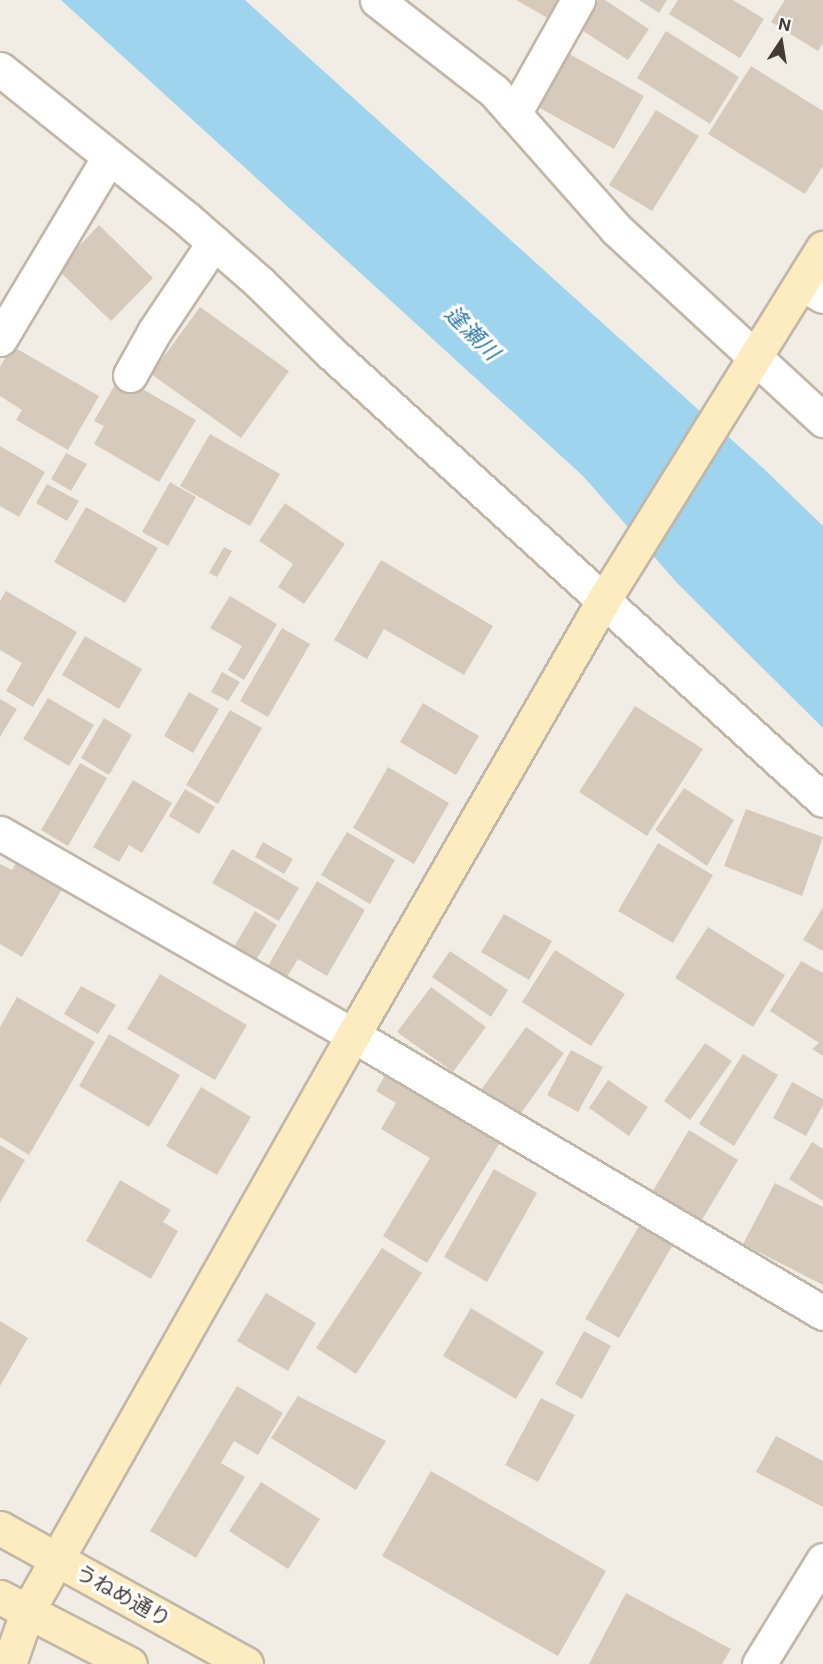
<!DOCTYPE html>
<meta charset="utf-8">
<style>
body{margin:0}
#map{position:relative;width:823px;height:1664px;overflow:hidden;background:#f2ede4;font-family:Inter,"Noto Sans JP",sans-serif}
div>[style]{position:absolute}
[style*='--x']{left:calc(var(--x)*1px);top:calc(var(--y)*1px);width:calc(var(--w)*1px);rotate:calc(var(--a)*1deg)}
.water>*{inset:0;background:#9fd4ef}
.building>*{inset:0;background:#d6cabc}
.roads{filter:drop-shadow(2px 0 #c0b7a9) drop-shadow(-2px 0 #c0b7a9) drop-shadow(0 2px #c0b7a9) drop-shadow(0 -2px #c0b7a9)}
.street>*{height:33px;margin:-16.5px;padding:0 16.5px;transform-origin:16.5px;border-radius:16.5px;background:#fff}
.secondary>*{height:33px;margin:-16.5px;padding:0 16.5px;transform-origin:16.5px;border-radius:16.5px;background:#feecc1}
span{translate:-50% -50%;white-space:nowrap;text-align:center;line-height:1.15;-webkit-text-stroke:6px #fff;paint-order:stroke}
.street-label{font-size:21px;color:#443c34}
.water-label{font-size:22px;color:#2d7aa6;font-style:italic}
.north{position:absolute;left:751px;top:12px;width:60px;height:60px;-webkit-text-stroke:4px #fff;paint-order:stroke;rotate:12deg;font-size:16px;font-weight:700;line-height:24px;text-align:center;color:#443c34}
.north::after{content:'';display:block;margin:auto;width:21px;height:27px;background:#443c34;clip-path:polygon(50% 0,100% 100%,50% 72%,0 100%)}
</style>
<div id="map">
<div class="water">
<div style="clip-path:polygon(61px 0,245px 0,764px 469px,823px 526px,823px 728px,678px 584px,583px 476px)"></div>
</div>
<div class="building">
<div style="clip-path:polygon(516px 0,564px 0,553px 21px)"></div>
<div style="clip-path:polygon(598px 0,605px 0,649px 29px,628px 60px,580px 29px)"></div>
<div style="clip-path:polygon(639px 0,667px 0,659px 13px)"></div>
<div style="clip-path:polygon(678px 0,733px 0,764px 19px,740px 58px,669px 14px)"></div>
<div style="clip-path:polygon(785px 0,823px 0,823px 43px,818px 51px,771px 22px)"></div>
<div style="clip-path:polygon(666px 31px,739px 77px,710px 124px,637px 78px)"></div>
<div style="clip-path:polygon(566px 52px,644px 96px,614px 149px,536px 106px)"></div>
<div style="clip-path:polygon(751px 66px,823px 111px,823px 166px,805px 194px,708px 134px)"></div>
<div style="clip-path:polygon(656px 110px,699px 136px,652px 211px,609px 185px)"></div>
<div style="clip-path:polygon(99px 225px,153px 278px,111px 321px,57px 269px)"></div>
<div style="clip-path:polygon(200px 307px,289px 371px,241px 438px,151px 374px)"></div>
<div style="clip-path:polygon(12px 346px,99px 396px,68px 450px,16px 420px,22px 410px,0 396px,0 367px)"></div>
<div style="clip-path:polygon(120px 376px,196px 420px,159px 482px,94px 444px,104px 426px,94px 421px)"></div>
<div style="clip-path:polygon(210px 434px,280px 474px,250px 526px,180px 486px)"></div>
<div style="clip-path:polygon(0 446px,45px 472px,19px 517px,0 506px)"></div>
<div style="clip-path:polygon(66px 453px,87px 464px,71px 491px,51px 479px)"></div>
<div style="clip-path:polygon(170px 482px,196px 497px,168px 546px,142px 532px)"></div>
<div style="clip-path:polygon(47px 484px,79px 501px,67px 521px,36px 503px)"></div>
<div style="clip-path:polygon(285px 503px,345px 544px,304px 604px,278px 587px,293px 564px,259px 541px)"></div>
<div style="clip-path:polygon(86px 507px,158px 548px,125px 603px,54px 562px)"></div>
<div style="clip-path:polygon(224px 547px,232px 551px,217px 577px,209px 573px)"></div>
<div style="clip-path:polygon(381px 560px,493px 626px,464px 675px,384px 629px,367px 659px,334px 640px)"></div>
<div style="clip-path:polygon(6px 591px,77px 632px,33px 707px,6px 691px,22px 663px,0 650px,0 601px)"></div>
<div style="clip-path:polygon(230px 596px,277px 624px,244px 680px,228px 670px,242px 646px,210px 628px)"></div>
<div style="clip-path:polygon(282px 628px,310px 644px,268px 717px,240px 701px)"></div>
<div style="clip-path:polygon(85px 636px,142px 669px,119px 709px,62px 675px)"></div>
<div style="clip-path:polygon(222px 672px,240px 682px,228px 701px,211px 692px)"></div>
<div style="clip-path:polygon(189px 692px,219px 709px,193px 753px,164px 736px)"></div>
<div style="clip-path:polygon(48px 698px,94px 725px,69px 766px,23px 739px)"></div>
<div style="clip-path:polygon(0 699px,17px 709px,0 737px)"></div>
<div style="clip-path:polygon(423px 703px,479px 736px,456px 775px,400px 742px)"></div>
<div style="clip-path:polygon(635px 706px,703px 749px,647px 836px,579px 792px)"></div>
<div style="clip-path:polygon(230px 710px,262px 728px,218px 804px,186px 785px)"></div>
<div style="clip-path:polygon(104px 718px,132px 735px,109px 775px,81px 758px)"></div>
<div style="clip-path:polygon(80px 763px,107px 778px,68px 846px,41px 830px)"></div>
<div style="clip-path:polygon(388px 767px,449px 803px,414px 864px,353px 828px)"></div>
<div style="clip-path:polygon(133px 780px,172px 803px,142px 853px,129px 845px,119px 862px,93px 847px)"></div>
<div style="clip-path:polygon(684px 788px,734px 820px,707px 866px,655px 830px)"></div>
<div style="clip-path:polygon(185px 789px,215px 807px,199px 834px,169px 816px)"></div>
<div style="clip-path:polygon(746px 809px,823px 837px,802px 896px,724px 866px)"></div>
<div style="clip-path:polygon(347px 832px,395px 860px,370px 904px,321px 875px)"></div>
<div style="clip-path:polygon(263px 842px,293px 859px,284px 874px,255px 857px)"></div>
<div style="clip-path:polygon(658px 843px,713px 875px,673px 943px,618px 911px)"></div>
<div style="clip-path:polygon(232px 849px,299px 888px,279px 921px,212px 883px)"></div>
<div style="clip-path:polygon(18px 859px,64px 886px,22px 957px,0 944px,0 864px,12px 870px)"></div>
<div style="clip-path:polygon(317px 881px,365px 910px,327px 976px,298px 959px,284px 982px,265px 971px)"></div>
<div style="clip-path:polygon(823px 907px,823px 951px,803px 940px)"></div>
<div style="clip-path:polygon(255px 911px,277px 925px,253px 965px,231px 952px)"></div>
<div style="clip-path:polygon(504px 914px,552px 941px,529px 980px,481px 952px)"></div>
<div style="clip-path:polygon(708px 927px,785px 975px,753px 1027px,675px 978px)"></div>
<div style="clip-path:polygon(555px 950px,625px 994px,591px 1046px,522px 1002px)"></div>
<div style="clip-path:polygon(450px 951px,508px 990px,491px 1017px,432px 977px)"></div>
<div style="clip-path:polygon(801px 961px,823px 973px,823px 1056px,812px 1049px,819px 1043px,770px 1011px)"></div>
<div style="clip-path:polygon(160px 974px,247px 1025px,215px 1080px,127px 1029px)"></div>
<div style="clip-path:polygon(81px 986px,116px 1005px,98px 1034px,64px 1014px)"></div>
<div style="clip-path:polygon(431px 987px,486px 1027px,453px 1072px,397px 1032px)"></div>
<div style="clip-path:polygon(17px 997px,95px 1042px,29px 1155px,0 1137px,0 1027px)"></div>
<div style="clip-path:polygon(526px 1027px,564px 1053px,514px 1123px,476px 1097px)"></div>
<div style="clip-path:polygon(109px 1034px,180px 1075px,149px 1127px,79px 1086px)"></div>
<div style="clip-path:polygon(705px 1043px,732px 1061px,690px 1120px,664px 1101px)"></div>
<div style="clip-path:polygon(571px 1050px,603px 1067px,578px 1112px,547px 1095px)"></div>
<div style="clip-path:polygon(743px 1054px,778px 1075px,734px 1146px,699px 1124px)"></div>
<div style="clip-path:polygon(388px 1070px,502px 1139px,427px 1263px,383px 1236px,430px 1158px,381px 1129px,396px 1103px,376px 1091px)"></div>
<div style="clip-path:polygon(608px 1080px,648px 1107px,629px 1136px,589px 1108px)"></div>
<div style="clip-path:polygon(792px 1082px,823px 1099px,823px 1105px,806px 1136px,773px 1118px)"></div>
<div style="clip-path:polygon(201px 1087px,251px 1117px,217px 1175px,166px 1146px)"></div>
<div style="clip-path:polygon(689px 1130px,738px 1160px,700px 1223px,651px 1194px)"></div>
<div style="clip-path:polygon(812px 1142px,823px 1149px,823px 1201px,789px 1179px)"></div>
<div style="clip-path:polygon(0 1145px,25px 1160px,0 1203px)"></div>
<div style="clip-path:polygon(494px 1169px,537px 1193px,487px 1282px,444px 1257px)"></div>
<div style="clip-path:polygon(120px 1180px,171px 1210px,163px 1222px,178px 1231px,151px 1279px,86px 1241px)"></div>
<div style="clip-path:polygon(775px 1183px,823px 1207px,823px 1285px,743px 1244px)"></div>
<div style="clip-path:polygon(642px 1221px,675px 1241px,619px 1338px,585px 1319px)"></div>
<div style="clip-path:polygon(382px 1248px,422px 1273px,356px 1374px,316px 1348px)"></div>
<div style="clip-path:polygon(266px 1293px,316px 1323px,288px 1371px,237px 1341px)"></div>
<div style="clip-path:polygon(471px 1308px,544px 1352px,516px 1399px,443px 1356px)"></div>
<div style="clip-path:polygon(0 1321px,28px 1338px,0 1386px)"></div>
<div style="clip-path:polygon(584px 1331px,611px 1346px,582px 1399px,555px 1384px)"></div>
<div style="clip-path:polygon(237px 1386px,283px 1413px,258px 1455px,234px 1441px,221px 1463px,245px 1477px,196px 1558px,150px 1531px)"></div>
<div style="clip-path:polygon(298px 1396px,386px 1441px,356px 1490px,271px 1438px)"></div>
<div style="clip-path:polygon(541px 1398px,575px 1415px,538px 1482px,505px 1465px)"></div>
<div style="clip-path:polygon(776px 1436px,823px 1461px,823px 1507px,756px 1472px)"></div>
<div style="clip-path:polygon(431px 1471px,606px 1571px,558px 1656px,382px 1556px)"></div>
<div style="clip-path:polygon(261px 1482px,320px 1519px,288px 1569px,229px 1531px)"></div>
<div style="clip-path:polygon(626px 1593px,731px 1649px,722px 1664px,589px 1664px)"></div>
</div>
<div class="roads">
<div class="street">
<div style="--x:377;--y:0;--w:148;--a:37.9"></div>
<div style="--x:494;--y:91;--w:184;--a:48.5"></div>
<div style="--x:616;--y:229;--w:282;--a:42.7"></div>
<div style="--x:0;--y:69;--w:240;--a:38.7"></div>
<div style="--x:187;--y:219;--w:97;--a:41.2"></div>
<div style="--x:260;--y:283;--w:98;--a:44.6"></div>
<div style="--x:330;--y:352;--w:666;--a:42.26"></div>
<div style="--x:514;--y:114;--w:131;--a:-60.7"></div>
<div style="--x:802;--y:284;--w:24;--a:30"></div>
<div style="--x:0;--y:339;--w:212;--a:-59.1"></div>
<div style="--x:130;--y:375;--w:49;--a:-60.8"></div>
<div style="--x:154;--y:332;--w:108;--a:-56.3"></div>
<div style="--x:0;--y:833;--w:407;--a:29.8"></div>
<div style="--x:353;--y:1035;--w:546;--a:30.6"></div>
<div style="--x:759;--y:1664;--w:122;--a:-58.4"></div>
</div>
<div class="secondary">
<div style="--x:0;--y:1528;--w:281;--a:28.9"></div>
<div style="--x:0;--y:1597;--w:146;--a:27.3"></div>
<div style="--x:9;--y:1664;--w:55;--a:-70.9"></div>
<div style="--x:27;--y:1612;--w:663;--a:-60.53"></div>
<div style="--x:353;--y:1035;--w:501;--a:-60.06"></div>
<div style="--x:603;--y:601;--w:416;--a:-58.1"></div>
</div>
</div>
<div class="street-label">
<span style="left:123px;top:1596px;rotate:29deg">うねめ通り</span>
</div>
<div class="water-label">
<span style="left:472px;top:333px;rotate:45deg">逢瀬川</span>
</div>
<div class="north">N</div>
</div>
